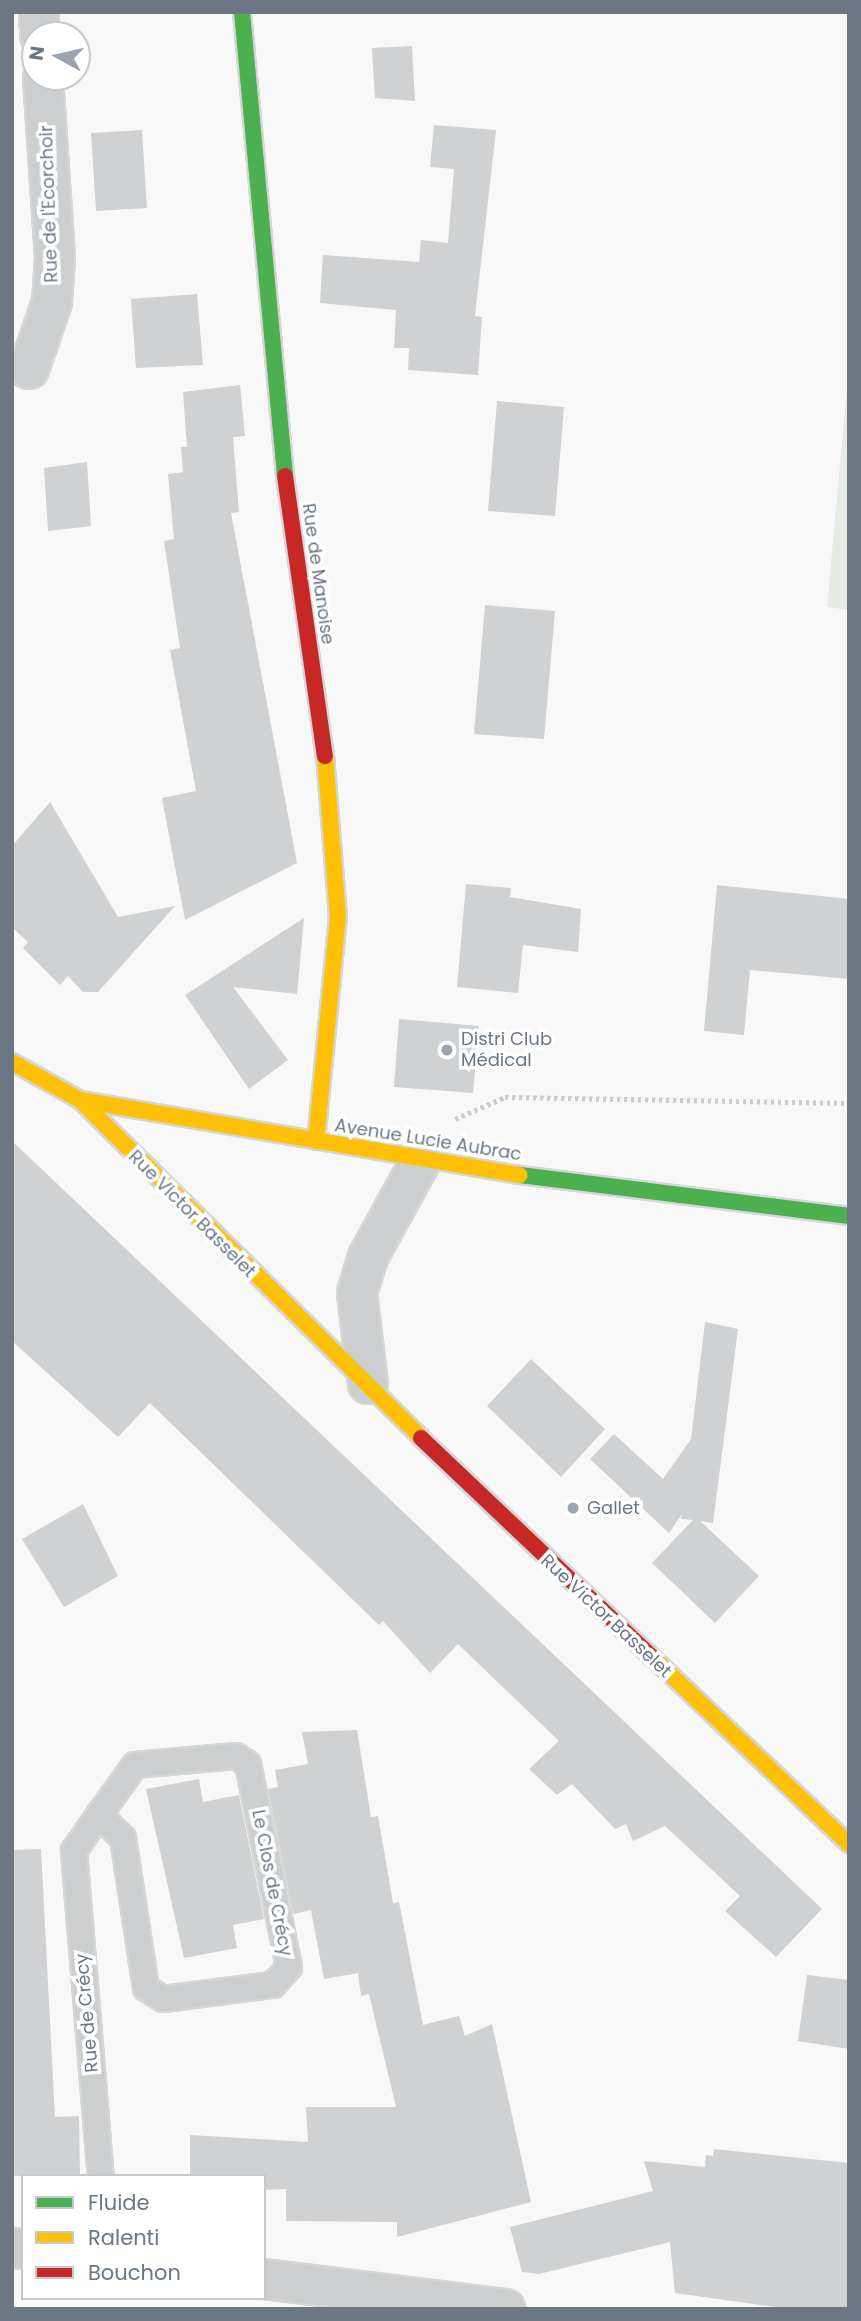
<!DOCTYPE html>
<meta charset="utf-8">
<style>
body{margin:0}
#map{position:relative;width:861px;height:2321px;overflow:hidden;background:#f8f8f8;font-family:Poppins,sans-serif}
div>[style]{position:absolute}
[style*='--x']{left:calc(var(--x)*1px);top:calc(var(--y)*1px);width:calc(var(--w)*1px);rotate:calc(var(--a)*1deg)}
.green>*{inset:0;background:#e8eae6}
.building>*{inset:0;background:#cfd1d2}
.path>*{height:4.5px;margin-top:-2.25px;transform-origin:0;background:repeating-linear-gradient(90deg,#cbcccd 0 3.5px,transparent 0 7px)}
.roads{filter:drop-shadow(2px 0 #d5d6d6) drop-shadow(-2px 0 #d5d6d6) drop-shadow(0 2px #d5d6d6) drop-shadow(0 -2px #d5d6d6)}
.lane>*{height:24px;margin:-12px;padding:0 12px;transform-origin:12px;border-radius:12px;background:#cdcecf}
.street>*{height:38px;margin:-19px;padding:0 19px;transform-origin:19px;border-radius:19px;background:#cdcecf}
.fast>*{height:16px;margin:-8px;padding:0 8px;transform-origin:8px;border-radius:8px;background:#4caf50}
.slow>*{height:16px;margin:-8px;padding:0 8px;transform-origin:8px;border-radius:8px;background:#ffc107}
.jam>*{height:16px;margin:-8px;padding:0 8px;transform-origin:8px;border-radius:8px;background:#c62828}
.dots>*{width:19px;height:19px;translate:-50% -50%;box-sizing:border-box;border:4px solid #fff;border-radius:50%}
span{translate:-50% -50%;white-space:nowrap;text-align:center;line-height:1.15;-webkit-text-stroke:7px #fff;paint-order:stroke}
.street-label{font-size:18px;color:#6b7785}
.poi-label{font-size:18px;color:#6b7785}
.left{translate:0 -50%;text-align:left}
.frame{position:absolute;inset:0;border:14px solid #6b7785;pointer-events:none}
.legend{position:absolute;left:21px;top:2174px;width:245px;height:126px;box-sizing:border-box;background:#fff;border:2px solid #c4c9ce;margin:0;padding:9px 12px;list-style:none;font-size:21px;color:#6b7785}
.legend li{display:flex;align-items:center;gap:14px;height:35px}
.legend b{width:35px;border:2px solid #c4c9ce}
.north{position:absolute;left:21px;top:21px;width:70px;height:70px;box-sizing:border-box;background:#fff;border:2px solid #c4c9ce;border-radius:50%;rotate:278deg;font-size:19px;font-weight:700;line-height:28px;text-align:center;color:#6b7785}
.north::after{content:'';display:block;margin:auto;width:24px;height:32px;background:#9ca4ad;clip-path:polygon(50% 0,100% 100%,50% 72%,0 100%)}
</style>
<div id="map">
<div class="green">
<div style="clip-path:polygon(849px 365px,849px 610px,827px 607px)"></div>
</div>
<div class="building">
<div style="clip-path:polygon(412px 46px,415px 101px,375px 98px,372px 48px)"></div>
<div style="clip-path:polygon(434px 125px,496px 130px,475px 316px,482px 317px,478px 375px,408px 370px,409px 348px,394px 348px,396px 310px,320px 303px,323px 255px,419px 262px,421px 240px,448px 243px,454px 169px,430px 167px)"></div>
<div style="clip-path:polygon(142px 130px,147px 208px,96px 211px,91px 133px)"></div>
<div style="clip-path:polygon(197px 294px,203px 365px,136px 368px,131px 299px)"></div>
<div style="clip-path:polygon(240px 385px,245px 436px,233px 437px,239px 512px,231px 513px,297px 863px,185px 920px,162px 798px,196px 791px,170px 650px,180px 648px,164px 541px,174px 539px,168px 474px,183px 472px,181px 447px,187px 447px,183px 392px)"></div>
<div style="clip-path:polygon(497px 401px,564px 407px,555px 516px,488px 511px)"></div>
<div style="clip-path:polygon(87px 462px,91px 526px,48px 531px,44px 468px)"></div>
<div style="clip-path:polygon(485px 605px,555px 611px,544px 739px,474px 734px)"></div>
<div style="clip-path:polygon(50px 802px,118px 917px,175px 906px,98px 992px,83px 992px,68px 976px,60px 985px,23px 948px,28px 942px,12px 927px,12px 846px)"></div>
<div style="clip-path:polygon(466px 884px,511px 888px,510px 897px,581px 909px,578px 952px,523px 945px,518px 993px,457px 987px)"></div>
<div style="clip-path:polygon(717px 885px,849px 899px,849px 979px,750px 970px,744px 1035px,704px 1031px)"></div>
<div style="clip-path:polygon(304px 918px,297px 994px,233px 987px,288px 1060px,249px 1089px,185px 995px)"></div>
<div style="clip-path:polygon(399px 1019px,479px 1026px,473px 1093px,394px 1087px)"></div>
<div style="clip-path:polygon(12px 1141px,822px 1909px,776px 1957px,725px 1911px,740px 1896px,665px 1826px,633px 1841px,626px 1824px,615px 1829px,572px 1784px,557px 1795px,529px 1769px,559px 1741px,458px 1644px,430px 1673px,383px 1621px,379px 1625px,150px 1403px,118px 1437px,12px 1341px)"></div>
<div style="clip-path:polygon(705px 1322px,738px 1329px,713px 1523px,700px 1521px,759px 1576px,715px 1623px,652px 1563px,693px 1520px,681px 1519px,682px 1514px,669px 1533px,590px 1459px,614px 1434px,663px 1479px,691px 1439px)"></div>
<div style="clip-path:polygon(531px 1359px,605px 1429px,561px 1477px,487px 1406px)"></div>
<div style="clip-path:polygon(83px 1504px,118px 1576px,64px 1607px,22px 1539px)"></div>
<div style="clip-path:polygon(357px 1730px,371px 1817px,378px 1816px,393px 1903px,399px 1902px,423px 2025px,459px 2016px,465px 2036px,492px 2024px,531px 2202px,397px 2237px,397px 2222px,286px 2221px,286px 2189px,264px 2190px,264px 2176px,190px 2176px,190px 2135px,308px 2142px,306px 2107px,396px 2107px,369px 1994px,361px 1996px,358px 1973px,324px 1979px,311px 1910px,293px 1914px,268px 1789px,278px 1787px,275px 1770px,308px 1764px,302px 1732px)"></div>
<div style="clip-path:polygon(199px 1779px,203px 1802px,239px 1795px,264px 1919px,233px 1925px,237px 1948px,184px 1958px,146px 1789px)"></div>
<div style="clip-path:polygon(41px 1849px,55px 2117px,79px 2116px,80px 2176px,12px 2176px,12px 1850px)"></div>
<div style="clip-path:polygon(807px 1975px,849px 1980px,849px 2049px,798px 2041px)"></div>
<div style="clip-path:polygon(714px 2149px,849px 2163px,849px 2309px,790px 2309px,675px 2293px,670px 2242px,539px 2274px,522px 2272px,510px 2227px,653px 2191px,644px 2161px,705px 2167px,706px 2155px,713px 2156px)"></div>
</div>
<div class="path">
<div style="--x:455;--y:1119;--w:55;--a:-23.7"></div>
<div style="--x:505;--y:1097;--w:344;--a:1"></div>
</div>
<div class="roads">
<div class="lane">
<div style="--x:99;--y:1815;--w:33;--a:44"></div>
<div style="--x:123;--y:1838;--w:152;--a:81.3"></div>
<div style="--x:146;--y:1988;--w:20;--a:33"></div>
<div style="--x:163;--y:1999;--w:111;--a:-7.3"></div>
<div style="--x:273;--y:1985;--w:24;--a:-48"></div>
<div style="--x:289;--y:1967;--w:207;--a:-101.4"></div>
<div style="--x:248;--y:1764;--w:14;--a:-146"></div>
<div style="--x:236;--y:1756;--w:101;--a:174.9"></div>
<div style="--x:135;--y:1765;--w:62;--a:125.8"></div>
<div style="--x:99;--y:1815;--w:44;--a:124.8"></div>
<div style="--x:74;--y:1851;--w:326;--a:85.3"></div>
</div>
<div class="street">
<div style="--x:39;--y:12;--w:23;--a:88"></div>
<div style="--x:29;--y:369;--w:71;--a:-71.1"></div>
<div style="--x:52;--y:302;--w:44;--a:-86.1"></div>
<div style="--x:55;--y:258;--w:181;--a:-93.8"></div>
<div style="--x:368;--y:1384;--w:92;--a:-96.9"></div>
<div style="--x:357;--y:1293;--w:38;--a:-73"></div>
<div style="--x:368;--y:1257;--w:111;--a:-61.3"></div>
<div style="--x:12;--y:2248;--w:11;--a:5"></div>
<div style="--x:264;--y:2279;--w:243;--a:7.1"></div>
</div>
<div class="fast">
<div style="--x:242;--y:12;--w:466;--a:84.7"></div>
<div style="--x:520;--y:1175;--w:332;--a:7.1"></div>
</div>
<div class="slow">
<div style="--x:12;--y:1062;--w:78;--a:29.2"></div>
<div style="--x:80;--y:1100;--w:446;--a:9.7"></div>
<div style="--x:80;--y:1100;--w:480;--a:44.7"></div>
<div style="--x:316;--y:1141;--w:225;--a:-84.4"></div>
<div style="--x:338;--y:917;--w:162;--a:-94.6"></div>
<div style="--x:652;--y:1657;--w:272;--a:43.5"></div>
</div>
<div class="jam">
<div style="--x:285;--y:476;--w:283;--a:81.9"></div>
<div style="--x:421;--y:1438;--w:318;--a:43.5"></div>
</div>
</div>
<div class="dots">
<div style="left:447px;top:1050px;background:#9ca4ad"></div>
<div style="left:573px;top:1508px;background:#9ca4ad"></div>
</div>
<div class="street-label">
<span style="left:49px;top:204px;rotate:-92deg">Rue de l'Ecorchoir</span>
<span style="left:318px;top:574px;rotate:82deg">Rue de Manoise</span>
<span style="left:428px;top:1140px;rotate:9deg">Avenue Lucie Aubrac</span>
<span style="left:192px;top:1214px;rotate:45deg">Rue Victor Basselet</span>
<span style="left:606px;top:1616px;rotate:43deg">Rue Victor Basselet</span>
<span style="left:272px;top:1883px;rotate:79deg">Le Clos de Crécy</span>
<span style="left:87px;top:2013px;rotate:-95deg">Rue de Crécy</span>
</div>
<div class="poi-label">
<span class="left" style="left:461px;top:1050px">Distri Club<br>Médical</span>
<span class="left" style="left:587px;top:1508px">Gallet</span>
</div>
<div class="frame"></div>
<ul class="legend">
<li><b style="height:9px;background:#4caf50"></b>Fluide</li>
<li><b style="height:9px;background:#ffc107"></b>Ralenti</li>
<li><b style="height:9px;background:#c62828"></b>Bouchon</li>
</ul>
<div class="north">N</div>
</div>
